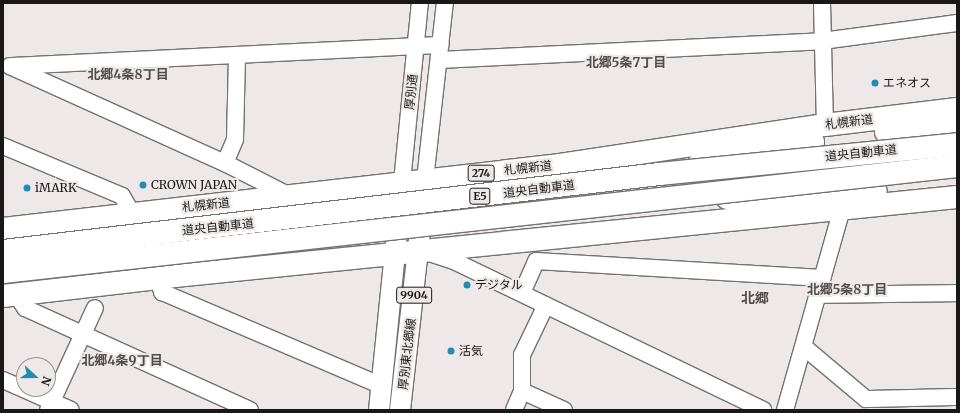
<!DOCTYPE html>
<meta charset="utf-8">
<style>
body{margin:0}
#map{position:relative;width:960px;height:413px;overflow:hidden;background:#eee8e8;font-family:Merriweather,"Noto Sans JP",serif}
div>[style]{position:absolute}
[style*='--x']{left:calc(var(--x)*1px);top:calc(var(--y)*1px);width:calc(var(--w)*1px);rotate:calc(var(--a)*1deg)}
.roads{filter:drop-shadow(1px 0 #767171) drop-shadow(-1px 0 #767171) drop-shadow(0 1px #767171) drop-shadow(0 -1px #767171)}
.minor>*{height:16px;margin:-8px;padding:0 8px;transform-origin:8px;border-radius:8px;background:#fff}
.major>*{height:20px;margin:-10px;padding:0 10px;transform-origin:10px;border-radius:10px;background:#fff}
.highway>*{height:22px;margin:-11px;padding:0 11px;transform-origin:11px;border-radius:11px;background:#fff}
.bridges{filter:drop-shadow(1px 0 #767171) drop-shadow(-1px 0 #767171) drop-shadow(0 1px #767171) drop-shadow(0 -1px #767171)}
.highway-bridge>*{height:22px;margin:-11px;padding:0 11px;transform-origin:11px;border-radius:11px;background:#fff}
.dots>*{width:11px;height:11px;translate:-50% -50%;box-sizing:border-box;border:2px solid #eee8e8;border-radius:50%}
span{translate:-50% -50%;white-space:nowrap;text-align:center;line-height:1.15;-webkit-text-stroke:4px #eee8e8;paint-order:stroke}
.shield-label span{padding:1px 3px;background:#eee8e8;border:1px solid;border-radius:3px;-webkit-text-stroke-width:0}
.shield-label{font-size:11px;color:#191717;font-weight:700}
.poi-label{font-size:12px;color:#191717}
.left{translate:0 -50%;text-align:left}
.street-label{font-size:12px;color:#191717}
.neighbourhood-label{font-size:13px;color:#524d4d;font-weight:700}
.quarter-label{font-size:14px;color:#524d4d;font-weight:700}
.frame{position:absolute;inset:0;border:4px solid #191717;pointer-events:none}
.north{position:absolute;left:16px;top:357px;width:40px;height:40px;box-sizing:border-box;background:#eee8e8;border:1px solid #999494;border-radius:50%;rotate:111deg;font-size:11px;font-weight:700;line-height:16px;text-align:center;color:#191717}
.north::after{content:'';display:block;margin:auto;width:14px;height:18px;background:#238bb3;clip-path:polygon(50% 0,100% 100%,50% 72%,0 100%)}
</style>
<div id="map">
<div class="roads">
<div class="minor">
<div style="--x:822;--y:3;--w:122;--a:88.6"></div>
<div style="--x:439;--y:60;--w:383;--a:-2.8"></div>
<div style="--x:822;--y:41;--w:136;--a:-7.6"></div>
<div style="--x:10;--y:66;--w:431;--a:-2.8"></div>
<div style="--x:12;--y:67;--w:234;--a:24.3"></div>
<div style="--x:225;--y:163;--w:73;--a:26.9"></div>
<div style="--x:3;--y:146;--w:129;--a:22.8"></div>
<div style="--x:122;--y:196;--w:20;--a:60"></div>
<div style="--x:225;--y:163;--w:26;--a:-67"></div>
<div style="--x:235;--y:139;--w:84;--a:-88.6"></div>
<div style="--x:425;--y:180;--w:178;--a:-83.6"></div>
<div style="--x:402;--y:182;--w:180;--a:-84.3"></div>
<div style="--x:429;--y:253;--w:28;--a:18"></div>
<div style="--x:456;--y:262;--w:341;--a:25.7"></div>
<div style="--x:158;--y:278;--w:15;--a:74"></div>
<div style="--x:162;--y:292;--w:239;--a:23.1"></div>
<div style="--x:522;--y:293;--w:35;--a:-66"></div>
<div style="--x:536;--y:261;--w:287;--a:3.4"></div>
<div style="--x:16;--y:294;--w:17;--a:57"></div>
<div style="--x:25;--y:308;--w:247;--a:24.4"></div>
<div style="--x:817;--y:295;--w:140;--a:-0.8"></div>
<div style="--x:804;--y:347;--w:81;--a:40"></div>
<div style="--x:866;--y:399;--w:91;--a:-1.3"></div>
<div style="--x:3;--y:380;--w:74;--a:23.8"></div>
<div style="--x:522;--y:391;--w:46;--a:24.3"></div>
<div style="--x:48;--y:410;--w:112;--a:-65.3"></div>
<div style="--x:514;--y:410;--w:21;--a:-67"></div>
<div style="--x:522;--y:391;--w:36;--a:-90"></div>
<div style="--x:522;--y:355;--w:55;--a:-64.4"></div>
<div style="--x:785;--y:410;--w:209;--a:-74.2"></div>
</div>
<div class="major">
<div style="--x:379;--y:410;--w:198;--a:-84.2"></div>
<div style="--x:400;--y:410;--w:225;--a:-83.6"></div>
</div>
<div class="highway">
<div style="--x:886;--y:132;--w:71;--a:-4.8"></div>
<div style="--x:699;--y:164;--w:39;--a:-15"></div>
<div style="--x:737;--y:154;--w:77;--a:-9"></div>
<div style="--x:727;--y:198;--w:33;--a:3"></div>
<div style="--x:760;--y:200;--w:116;--a:-4.4"></div>
<div style="--x:3;--y:229;--w:561;--a:-6.55"></div>
<div style="--x:560;--y:165;--w:268;--a:-8.6"></div>
<div style="--x:825;--y:125;--w:133;--a:-6.9"></div>
<div style="--x:3;--y:296;--w:173;--a:-6.6"></div>
<div style="--x:175;--y:276;--w:786;--a:-5.77"></div>
</div>
</div>
<div class="bridges">
<div class="highway-bridge">
<div style="--x:3;--y:251;--w:661;--a:-6.69"></div>
<div style="--x:659;--y:174;--w:300;--a:-5.7"></div>
<div style="--x:3;--y:272;--w:960;--a:-6.34"></div>
</div>
</div>
<div class="dots">
<div style="left:875px;top:83px;background:#238bb3"></div>
<div style="left:143px;top:185px;background:#238bb3"></div>
<div style="left:27px;top:188px;background:#238bb3"></div>
<div style="left:467px;top:285px;background:#238bb3"></div>
<div style="left:451px;top:351px;background:#238bb3"></div>
</div>
<div class="shield-label">
<span style="left:481px;top:173px">274</span>
<span style="left:480px;top:196px">E5</span>
<span style="left:414px;top:295px">9904</span>
</div>
<div class="poi-label">
<span class="left" style="left:883px;top:83px">エネオス</span>
<span class="left" style="left:151px;top:185px">CROWN JAPAN</span>
<span class="left" style="left:35px;top:188px">iMARK</span>
<span class="left" style="left:475px;top:285px">デジタル</span>
<span class="left" style="left:459px;top:351px">活気</span>
</div>
<div class="street-label">
<span style="left:411px;top:92px;rotate:-84deg">厚別通</span>
<span style="left:849px;top:122px;rotate:-7deg">札幌新道</span>
<span style="left:861px;top:153px;rotate:-6deg">道央自動車道</span>
<span style="left:528px;top:168px;rotate:-6deg">札幌新道</span>
<span style="left:539px;top:189px;rotate:-7deg">道央自動車道</span>
<span style="left:206px;top:205px;rotate:-6deg">札幌新道</span>
<span style="left:218px;top:227px;rotate:-6deg">道央自動車道</span>
<span style="left:407px;top:354px;rotate:-83deg">厚別東北郷線</span>
</div>
<div class="neighbourhood-label">
<span style="left:626px;top:63px">北郷5条7丁目</span>
<span style="left:128px;top:75px">北郷4条8丁目</span>
<span style="left:847px;top:290px">北郷5条8丁目</span>
<span style="left:122px;top:361px">北郷4条9丁目</span>
</div>
<div class="quarter-label">
<span style="left:755px;top:298px">北郷</span>
</div>
<div class="frame"></div>
<div class="north">N</div>
</div>
